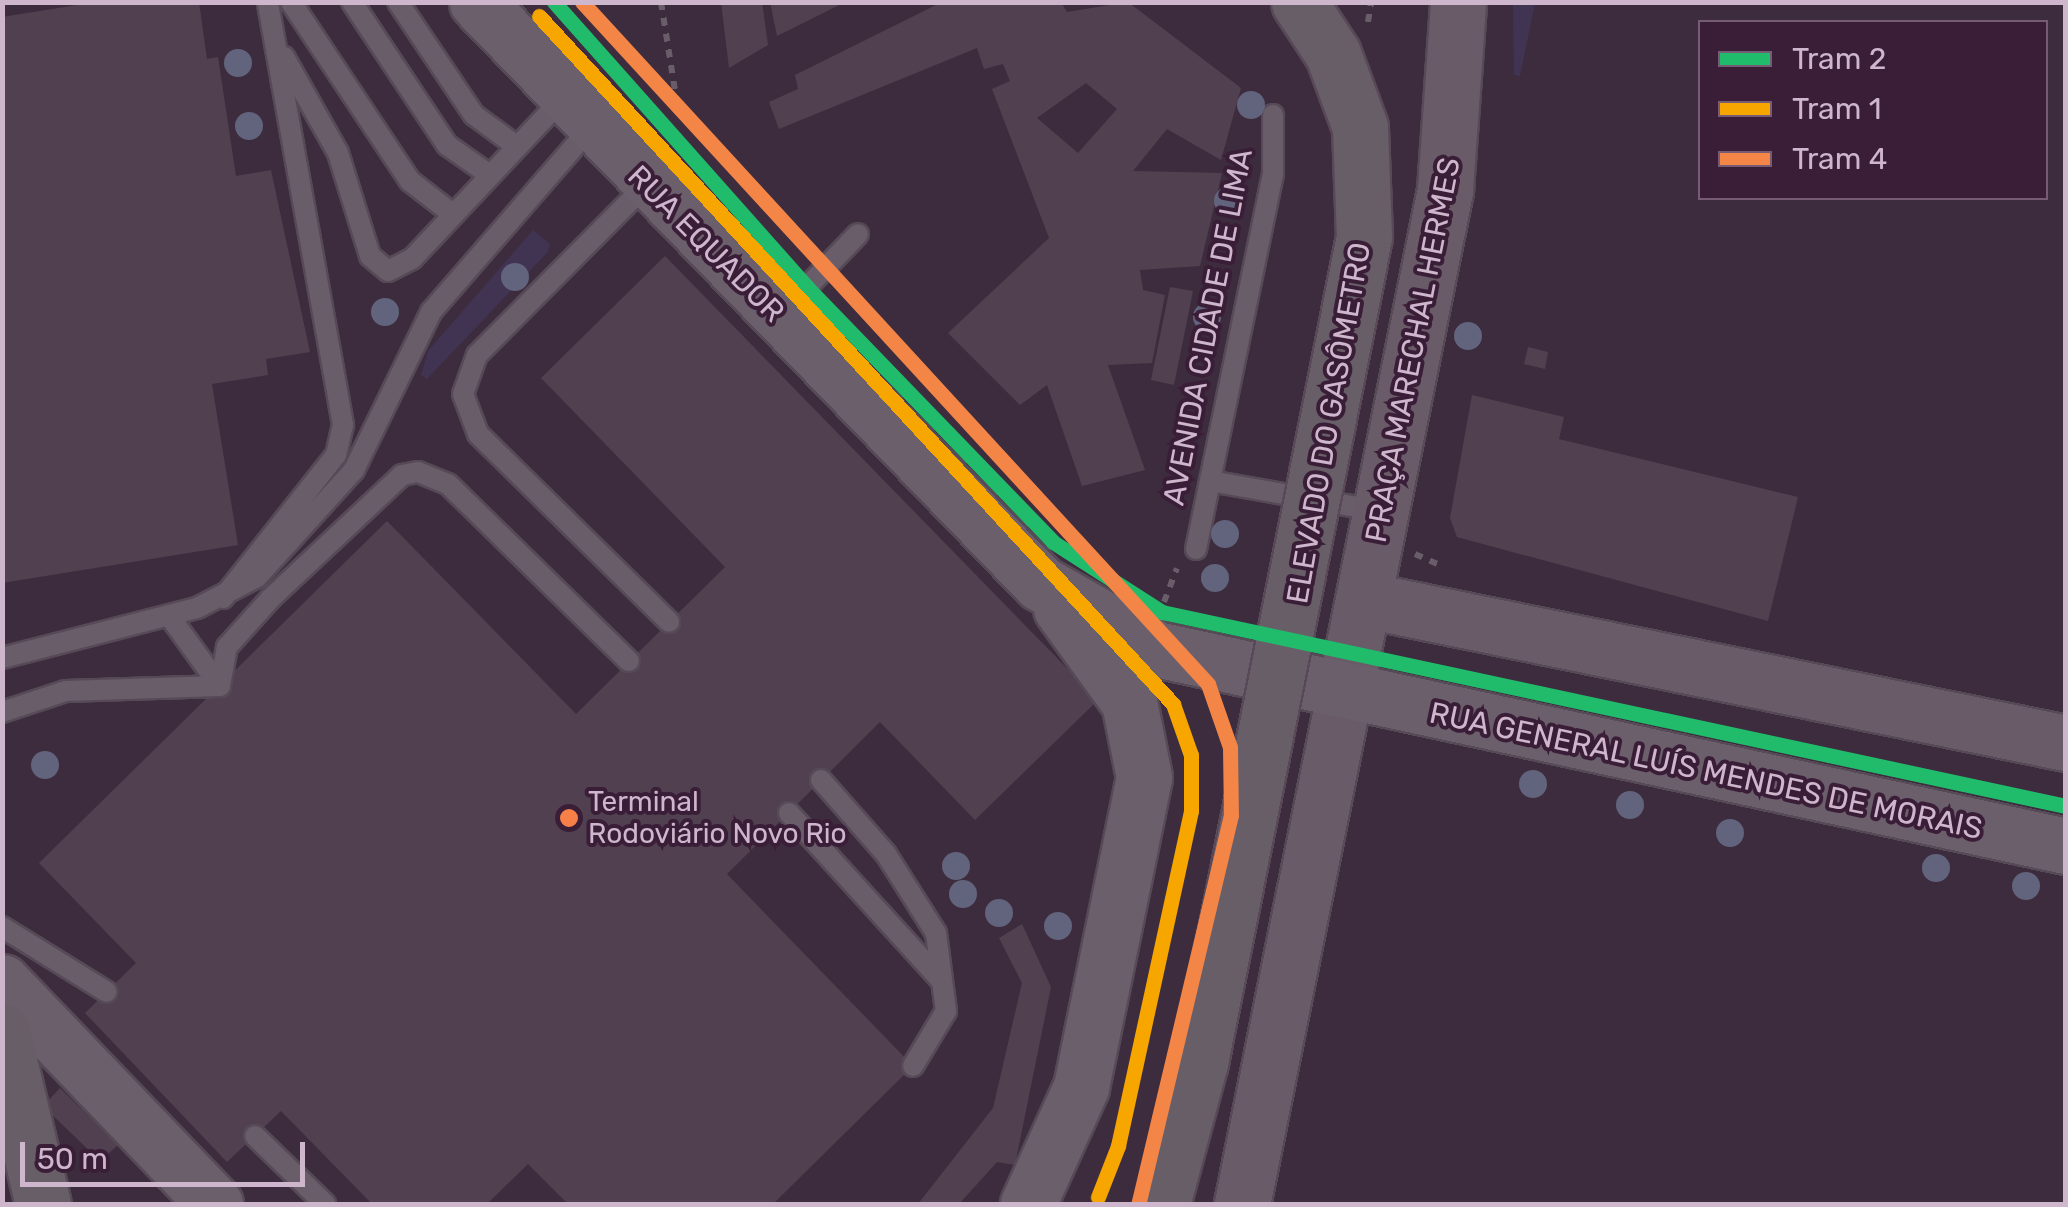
<!DOCTYPE html>
<meta charset="utf-8">
<style>
body{margin:0}
#map{position:relative;width:2068px;height:1207px;overflow:hidden;background:#3d2c3d;font-family:Rubik,sans-serif}
div>[style]{position:absolute}
[style*='--x']{left:calc(var(--x)*1px);top:calc(var(--y)*1px);width:calc(var(--w)*1px);rotate:calc(var(--a)*1deg)}
.green>*{inset:0;background:#413453}
.building>*{inset:0;background:#514150}
.path>*{height:6px;margin-top:-3px;transform-origin:0;background:repeating-linear-gradient(90deg,#6a5d6a 0 8px,transparent 0 16px)}
.roads{filter:drop-shadow(2px 0 #574a57) drop-shadow(-2px 0 #574a57) drop-shadow(0 2px #574a57) drop-shadow(0 -2px #574a57)}
.service>*{height:20px;margin:-10px;padding:0 10px;transform-origin:10px;border-radius:10px;background:#6a5d6a}
.secondary>*{height:55px;margin:-27.5px;padding:0 27.5px;transform-origin:27.5px;border-radius:27.5px;background:#695b68}
.primary>*{height:55px;margin:-27.5px;padding:0 27.5px;transform-origin:27.5px;border-radius:27.5px;background:#6c5f6c}
.trunk>*{height:55px;margin:-27.5px;padding:0 27.5px;transform-origin:27.5px;border-radius:27.5px;background:#685e68}
.bridges{filter:drop-shadow(2px 0 #594958) drop-shadow(-2px 0 #594958) drop-shadow(0 2px #594958) drop-shadow(0 -2px #594958)}
.trunk-bridge>*{height:55px;margin:-27.5px;padding:0 27.5px;transform-origin:27.5px;border-radius:27.5px;background:#685e68}
.tram-1>*{height:15px;margin:-7.5px;padding:0 7.5px;transform-origin:7.5px;border-radius:7.5px;background:#20bc6c}
.tram-2>*{height:15px;margin:-7.5px;padding:0 7.5px;transform-origin:7.5px;border-radius:7.5px;background:#f7a600}
.tram-3>*{height:15px;margin:-7.5px;padding:0 7.5px;transform-origin:7.5px;border-radius:7.5px;background:#f38547}
.trees>*{width:28px;height:28px;margin:-14px;border-radius:50%;background:#62637c}
.dots>*{width:28px;height:28px;translate:-50% -50%;box-sizing:border-box;border:5px solid #3a1e38;border-radius:50%}
span{translate:-50% -50%;white-space:nowrap;text-align:center;line-height:1.15;-webkit-text-stroke:8px #3a1e38;paint-order:stroke}
.bus-label{font-size:28px;color:#ceb7cc}
.left{translate:0 -50%;text-align:left}
.street-label{font-size:30px;color:#ceb7cc}
.frame{position:absolute;inset:0;border:5px solid #ceb7cc;pointer-events:none}
.legend{position:absolute;left:1698px;top:20px;width:350px;height:180px;box-sizing:border-box;background:#3a1e38;border:2px solid #755b73;margin:0;padding:12px 18px;list-style:none;font-size:30px;color:#ceb7cc}
.legend li{display:flex;align-items:center;gap:20px;height:50px}
.legend b{width:50px;border:2px solid #755b73}
.scale{position:absolute;left:20px;top:1142px;width:285px;height:45px;box-sizing:border-box;border:5px solid #ceb7cc;border-top:0;padding-left:12px;font-size:30px;line-height:35px;white-space:nowrap;color:#ceb7cc;-webkit-text-stroke:8px #3a1e38;paint-order:stroke}
</style>
<div id="map">
<div class="green">
<div style="clip-path:polygon(1513px 3px,1535px 3px,1520px 76px,1514px 75px)"></div>
<div style="clip-path:polygon(533px 230px,550px 244px,547px 253px,427px 379px,421px 375px,428px 351px)"></div>
</div>
<div class="building">
<div style="clip-path:polygon(96px 2px,199px 2px,207px 59px,218px 57px,236px 176px,271px 170px,310px 352px,266px 359px,268px 375px,212px 384px,238px 545px,2px 583px,2px 17px)"></div>
<div style="clip-path:polygon(721px 2px,762px 2px,768px 45px,729px 68px)"></div>
<div style="clip-path:polygon(770px 2px,845px 2px,777px 36px)"></div>
<div style="clip-path:polygon(evenodd,942px 2px,1061px 2px,1067px 12px,1128px 2px,1241px 88px,1221px 160px,1167px 129px,1133px 171px,1222px 173px,1200px 266px,1140px 270px,1143px 290px,1165px 295px,1152px 363px,1108px 365px,1145px 470px,1082px 486px,1047px 385px,1020px 405px,948px 333px,1049px 238px,992px 89px,1010px 81px,1003px 64px,984px 69px,977px 48px,779px 129px,769px 102px,798px 89px,795px 75px,942px 2px,1086px 83px,1117px 109px,1078px 153px,1037px 118px,1086px 83px)"></div>
<div style="clip-path:polygon(665px 256px,1098px 700px,975px 820px,880px 722px,727px 874px,913px 1066px,773px 1204px,568px 1204px,528px 1164px,487px 1204px,372px 1204px,281px 1111px,227px 1162px,85px 1013px,136px 963px,39px 863px,387px 521px,576px 714px,725px 567px,541px 378px)"></div>
<div style="clip-path:polygon(1170px 287px,1193px 291px,1174px 385px,1151px 380px)"></div>
<div style="clip-path:polygon(1528px 347px,1548px 352px,1545px 369px,1524px 364px)"></div>
<div style="clip-path:polygon(1472px 395px,1564px 417px,1559px 439px,1798px 497px,1768px 621px,1457px 537px,1450px 518px)"></div>
<div style="clip-path:polygon(1022px 924px,1051px 987px,1015px 1165px,997px 1162px,959px 1204px,918px 1204px,993px 1108px,1022px 983px,999px 938px)"></div>
<div style="clip-path:polygon(60px 1088px,118px 1145px,100px 1161px,43px 1106px)"></div>
</div>
<div class="path">
<div style="--x:661;--y:2;--w:108;--a:81"></div>
<div style="--x:1368;--y:22;--w:20;--a:-81"></div>
<div style="--x:1415;--y:554;--w:27;--a:24"></div>
<div style="--x:1164;--y:602;--w:36;--a:-69"></div>
</div>
<div class="roads">
<div class="service">
<div style="--x:291;--y:2;--w:215;--a:56.4"></div>
<div style="--x:410;--y:181;--w:51;--a:37.8"></div>
<div style="--x:352;--y:2;--w:172;--a:56.4"></div>
<div style="--x:447;--y:145;--w:49;--a:35"></div>
<div style="--x:398;--y:2;--w:136;--a:56.1"></div>
<div style="--x:474;--y:115;--w:51;--a:36.2"></div>
<div style="--x:284;--y:57;--w:110;--a:60.6"></div>
<div style="--x:338;--y:153;--w:108;--a:72.7"></div>
<div style="--x:370;--y:256;--w:23;--a:40"></div>
<div style="--x:388;--y:271;--w:27;--a:-27"></div>
<div style="--x:412;--y:259;--w:221;--a:-46.8"></div>
<div style="--x:646;--y:185;--w:240;--a:134.8"></div>
<div style="--x:477;--y:355;--w:41;--a:109.7"></div>
<div style="--x:463;--y:394;--w:43;--a:69.4"></div>
<div style="--x:478;--y:434;--w:268;--a:44.5"></div>
<div style="--x:783;--y:312;--w:108;--a:-46.1"></div>
<div style="--x:1210;--y:481;--w:173;--a:10"></div>
<div style="--x:1196;--y:549;--w:383;--a:-78.4"></div>
<div style="--x:1273;--y:174;--w:59;--a:-90"></div>
<div style="--x:223;--y:598;--w:182;--a:-51.7"></div>
<div style="--x:336;--y:455;--w:31;--a:-77"></div>
<div style="--x:343;--y:425;--w:430;--a:-100.1"></div>
<div style="--x:170;--y:617;--w:85;--a:54.1"></div>
<div style="--x:2;--y:658;--w:201;--a:-14.4"></div>
<div style="--x:197;--y:608;--w:68;--a:-27.3"></div>
<div style="--x:257;--y:577;--w:144;--a:-47.8"></div>
<div style="--x:354;--y:470;--w:176;--a:-64"></div>
<div style="--x:431;--y:312;--w:245;--a:-49.1"></div>
<div style="--x:220;--y:686;--w:40;--a:-80"></div>
<div style="--x:227;--y:647;--w:64;--a:-48.1"></div>
<div style="--x:270;--y:599;--w:181;--a:-43.2"></div>
<div style="--x:402;--y:475;--w:16;--a:-11"></div>
<div style="--x:418;--y:472;--w:32;--a:22"></div>
<div style="--x:448;--y:484;--w:253;--a:44.4"></div>
<div style="--x:2;--y:712;--w:67;--a:-18.2"></div>
<div style="--x:66;--y:691;--w:154;--a:-1.9"></div>
<div style="--x:821;--y:780;--w:98;--a:48.7"></div>
<div style="--x:886;--y:854;--w:93;--a:57.7"></div>
<div style="--x:936;--y:933;--w:79;--a:82.7"></div>
<div style="--x:946;--y:1011;--w:64;--a:121"></div>
<div style="--x:789;--y:813;--w:227;--a:47.7"></div>
<div style="--x:2;--y:927;--w:123;--a:31.8"></div>
<div style="--x:255;--y:1136;--w:98;--a:44.2"></div>
</div>
<div class="secondary">
<div style="--x:1366;--y:600;--w:714;--a:11.55"></div>
<div style="--x:1242;--y:1204;--w:1034;--a:-78.68"></div>
<div style="--x:1445;--y:190;--w:188;--a:-86"></div>
</div>
<div class="primary">
<div style="--x:477;--y:2;--w:809;--a:45.9"></div>
<div style="--x:1040;--y:583;--w:133;--a:29.6"></div>
<div style="--x:1156;--y:649;--w:931;--a:12.22"></div>
<div style="--x:2;--y:982;--w:308;--a:46.2"></div>
<div style="--x:1028;--y:1204;--w:128;--a:-65.6"></div>
<div style="--x:1081;--y:1087;--w:316;--a:-78.5"></div>
<div style="--x:1144;--y:777;--w:76;--a:-101.3"></div>
<div style="--x:1129;--y:702;--w:116;--a:-125.9"></div>
</div>
<div class="trunk">
<div style="--x:2;--y:1031;--w:178;--a:76.7"></div>
</div>
</div>
<div class="bridges">
<div class="trunk-bridge">
<div style="--x:1162;--y:1204;--w:147;--a:-75"></div>
<div style="--x:1200;--y:1062;--w:841;--a:-78.76"></div>
<div style="--x:1364;--y:237;--w:110;--a:-92.1"></div>
<div style="--x:1360;--y:127;--w:78;--a:-110.3"></div>
<div style="--x:1333;--y:54;--w:62;--a:-123.2"></div>
</div>
</div>
<div class="tram-1">
<div style="--x:554;--y:2;--w:381;--a:48.4"></div>
<div style="--x:807;--y:287;--w:354;--a:46"></div>
<div style="--x:1053;--y:542;--w:130;--a:32.7"></div>
<div style="--x:1162;--y:612;--w:925;--a:12.11"></div>
</div>
<div class="tram-2">
<div style="--x:539;--y:16;--w:936;--a:47.34"></div>
<div style="--x:1173;--y:704;--w:54;--a:70.6"></div>
<div style="--x:1191;--y:755;--w:56;--a:90"></div>
<div style="--x:1191;--y:811;--w:343;--a:102.3"></div>
<div style="--x:1118;--y:1146;--w:55;--a:111.4"></div>
</div>
<div class="tram-3">
<div style="--x:582;--y:2;--w:926;--a:47.45"></div>
<div style="--x:1208;--y:684;--w:67;--a:70.8"></div>
<div style="--x:1230;--y:747;--w:68;--a:89.2"></div>
<div style="--x:1231;--y:815;--w:400;--a:103.4"></div>
</div>
<div class="trees">
<div style="left:238px;top:63px"></div>
<div style="left:1251px;top:105px"></div>
<div style="left:249px;top:126px"></div>
<div style="left:1228px;top:201px"></div>
<div style="left:515px;top:277px"></div>
<div style="left:385px;top:312px"></div>
<div style="left:1207px;top:317px"></div>
<div style="left:1468px;top:336px"></div>
<div style="left:1225px;top:534px"></div>
<div style="left:1215px;top:578px"></div>
<div style="left:45px;top:765px"></div>
<div style="left:1533px;top:784px"></div>
<div style="left:1630px;top:805px"></div>
<div style="left:1730px;top:833px"></div>
<div style="left:956px;top:866px"></div>
<div style="left:1936px;top:868px"></div>
<div style="left:2026px;top:886px"></div>
<div style="left:963px;top:894px"></div>
<div style="left:999px;top:913px"></div>
<div style="left:1058px;top:926px"></div>
</div>
<div class="dots">
<div style="left:569px;top:818px;background:#f78048"></div>
</div>
<div class="bus-label">
<span class="left" style="left:588px;top:818px">Terminal<br>Rodoviário Novo Rio</span>
</div>
<div class="street-label">
<span style="left:706px;top:244px;rotate:45deg">RUA EQUADOR</span>
<span style="left:1208px;top:327px;rotate:-79deg">AVENIDA CIDADE DE LIMA</span>
<span style="left:1413px;top:350px;rotate:-79deg">PRAÇA MARECHAL HERMES</span>
<span style="left:1329px;top:423px;rotate:-80deg">ELEVADO DO GASÔMETRO</span>
<span style="left:1706px;top:771px;rotate:12deg">RUA GENERAL LUÍS MENDES DE MORAIS</span>
</div>
<div class="frame"></div>
<ul class="legend">
<li><b style="height:12px;background:#20bc6c"></b>Tram 2</li>
<li><b style="height:12px;background:#f7a600"></b>Tram 1</li>
<li><b style="height:12px;background:#f38547"></b>Tram 4</li>
</ul>
<div class="scale">50 m</div>
</div>
